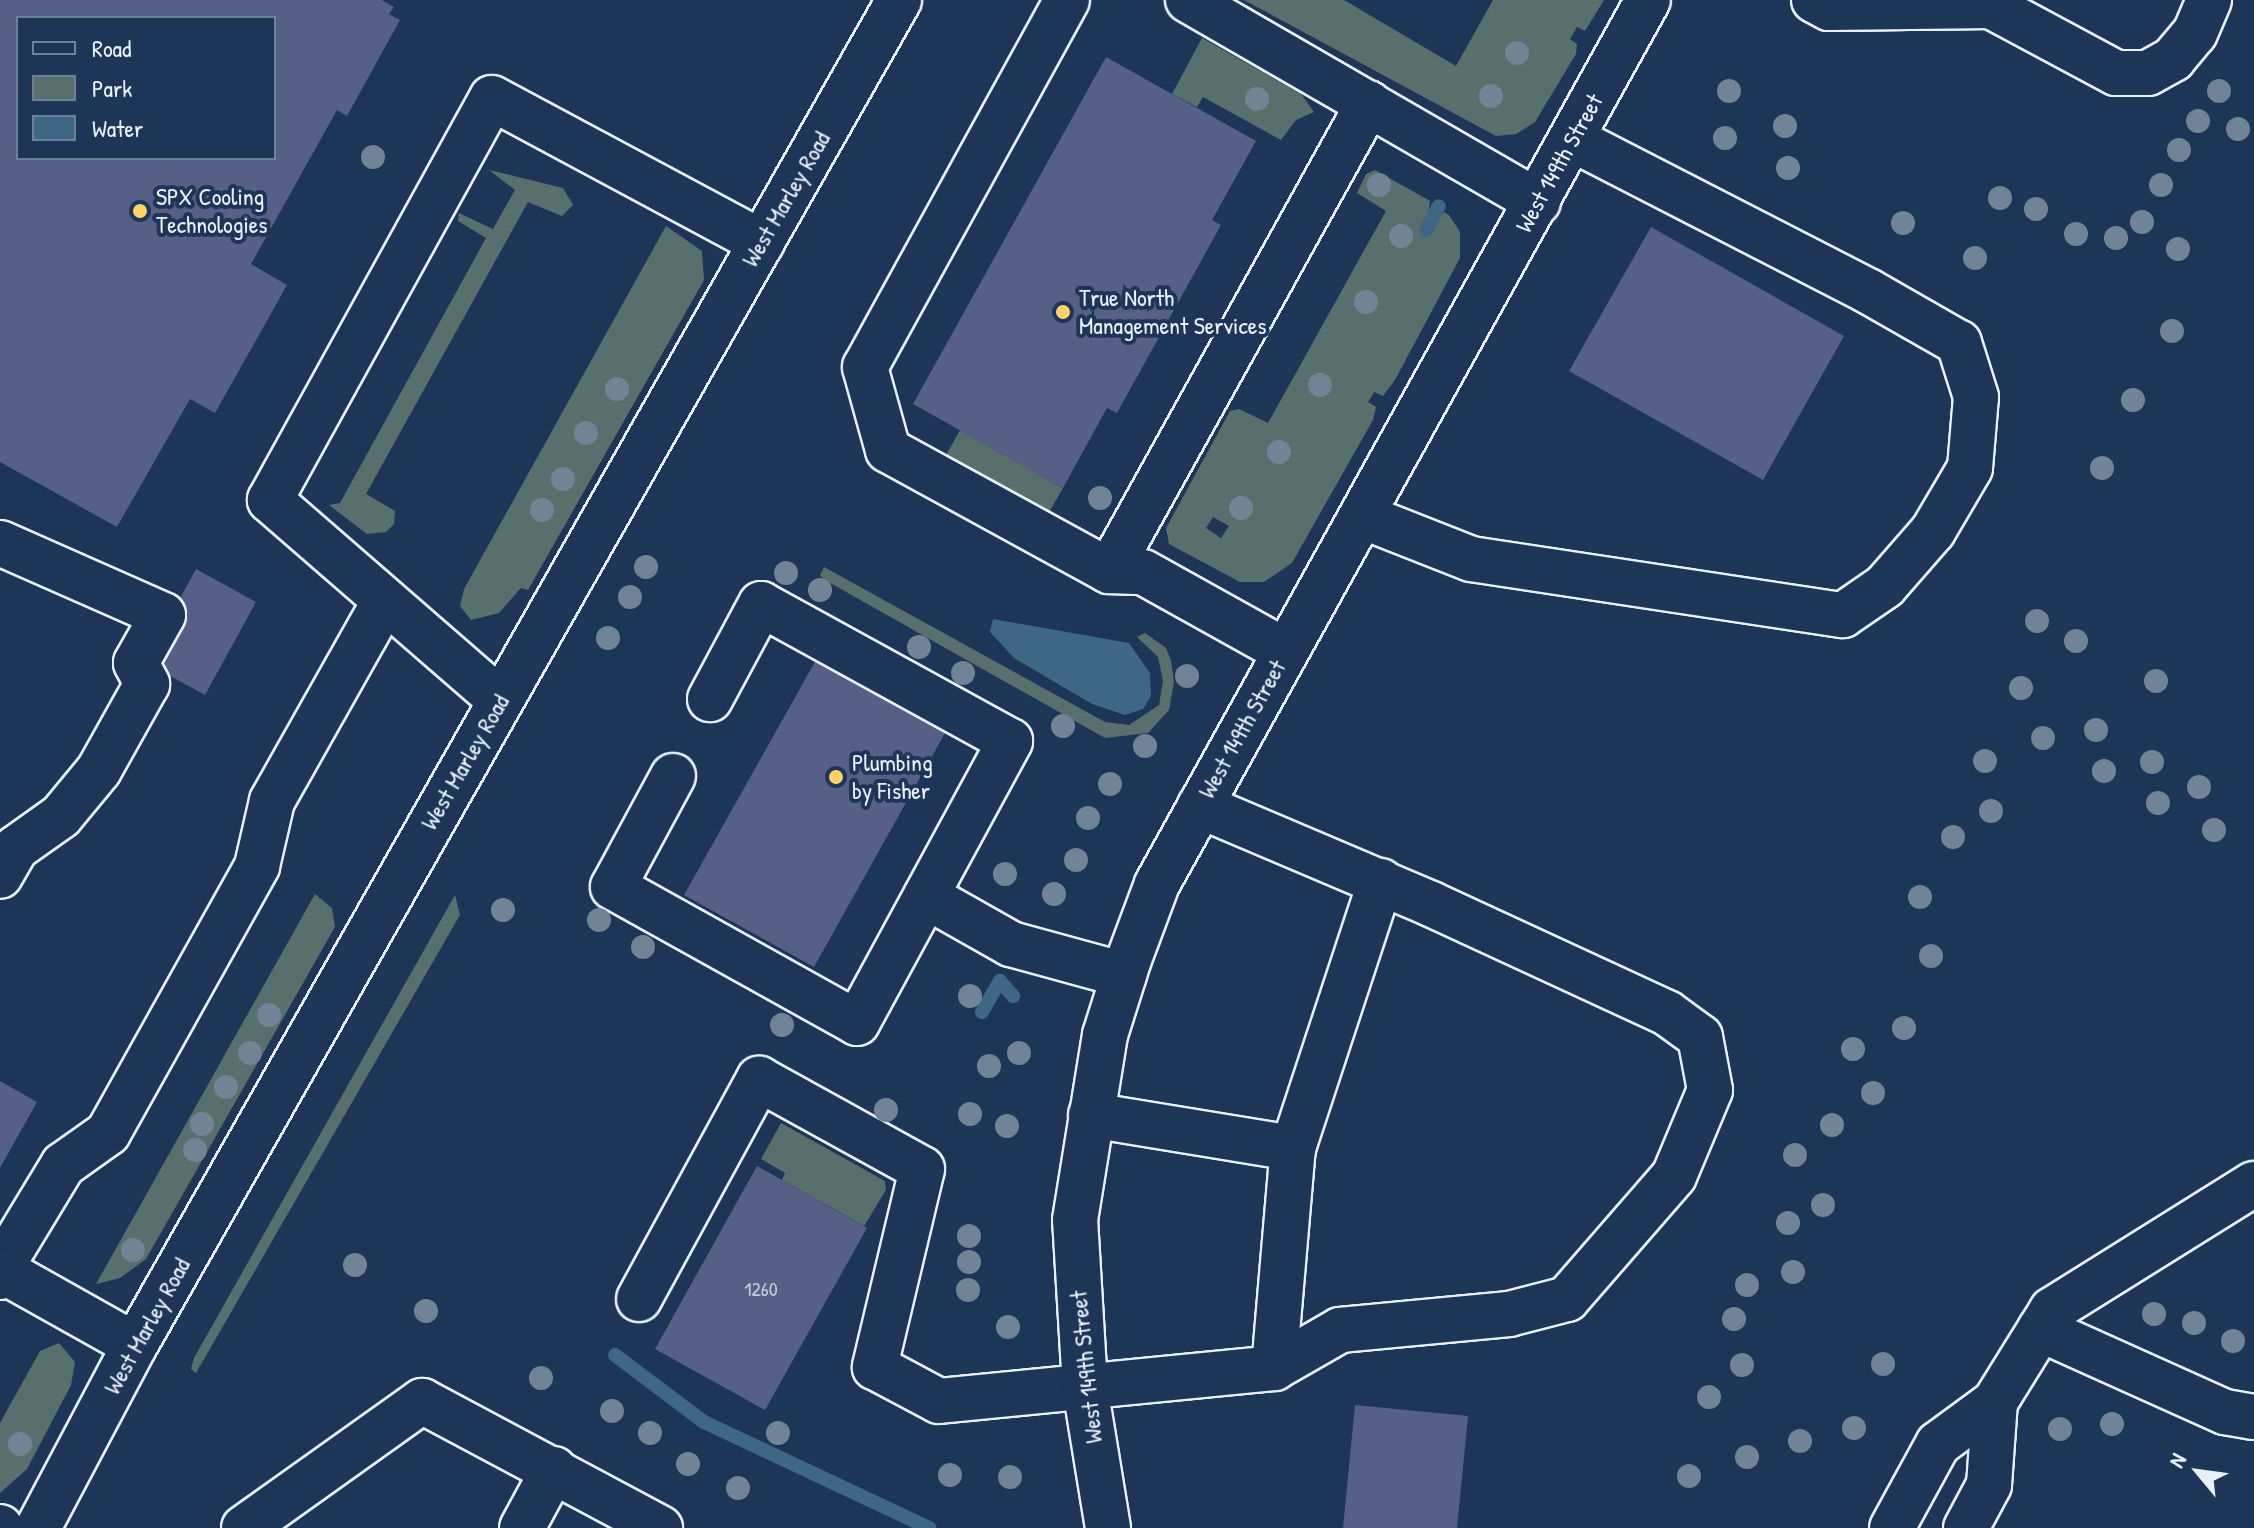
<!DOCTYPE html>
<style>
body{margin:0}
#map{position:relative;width:2254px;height:1528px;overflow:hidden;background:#1d3557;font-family:"Patrick Hand",sans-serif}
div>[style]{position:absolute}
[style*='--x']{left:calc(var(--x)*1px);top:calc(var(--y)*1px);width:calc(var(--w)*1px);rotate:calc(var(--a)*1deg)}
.green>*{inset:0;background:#58706c}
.water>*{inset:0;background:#3e6786}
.stream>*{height:14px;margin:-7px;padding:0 7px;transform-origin:7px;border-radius:7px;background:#3e6786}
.building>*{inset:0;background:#565f86}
.roads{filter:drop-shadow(2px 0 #e8f1f8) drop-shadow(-2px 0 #e8f1f8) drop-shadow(0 2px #e8f1f8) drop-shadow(0 -2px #e8f1f8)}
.minor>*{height:44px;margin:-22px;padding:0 22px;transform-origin:22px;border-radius:22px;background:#1d3557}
.trees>*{width:24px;height:24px;margin:-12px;border-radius:50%;background:#718495}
.dots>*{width:22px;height:22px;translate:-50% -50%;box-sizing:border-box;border:4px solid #1d3557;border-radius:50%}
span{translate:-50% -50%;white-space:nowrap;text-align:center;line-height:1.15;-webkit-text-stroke:8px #1d3557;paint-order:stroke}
.number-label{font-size:20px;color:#c4ccdc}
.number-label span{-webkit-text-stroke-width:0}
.street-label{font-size:24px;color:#e8f1f8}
.poi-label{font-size:24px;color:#e8f1f8}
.left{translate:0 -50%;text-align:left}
.legend{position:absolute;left:16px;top:16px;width:260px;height:144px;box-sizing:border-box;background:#1d3557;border:2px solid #6e8097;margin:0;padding:10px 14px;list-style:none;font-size:24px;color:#e8f1f8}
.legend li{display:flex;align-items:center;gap:16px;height:40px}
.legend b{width:40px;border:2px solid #6e8097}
.north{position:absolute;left:2158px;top:1432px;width:80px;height:80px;-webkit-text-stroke:6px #1d3557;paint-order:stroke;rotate:299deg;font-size:22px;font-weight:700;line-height:32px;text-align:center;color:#e8f1f8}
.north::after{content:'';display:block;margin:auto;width:28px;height:36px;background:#e8f1f8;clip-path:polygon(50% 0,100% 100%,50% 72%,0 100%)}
</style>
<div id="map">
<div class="green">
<div style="clip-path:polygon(1244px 0,1344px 0,1456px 66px,1493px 0,1604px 0,1585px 31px,1577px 27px,1570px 39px,1577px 44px,1576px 54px,1535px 122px,1516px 134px,1496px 136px)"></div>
<div style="clip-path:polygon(1202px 38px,1301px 94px,1314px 112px,1296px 120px,1281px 140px,1203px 97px,1197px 107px,1172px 94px)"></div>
<div style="clip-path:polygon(489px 170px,563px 188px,573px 205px,562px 216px,528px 202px,366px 494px,395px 511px,394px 524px,386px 532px,367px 534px,329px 505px,340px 503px,486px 238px,458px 221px,459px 213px,493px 229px,515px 190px)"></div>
<div style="clip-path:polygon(evenodd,1375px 170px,1430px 201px,1428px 216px,1437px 221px,1444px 212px,1449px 215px,1460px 232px,1460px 258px,1395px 380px,1383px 396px,1374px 392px,1368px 402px,1376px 407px,1373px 420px,1292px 563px,1264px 582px,1240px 582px,1169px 544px,1166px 528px,1230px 411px,1239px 409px,1268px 423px,1386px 211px,1357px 193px,1366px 174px,1375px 170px,1213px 517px,1229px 526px,1221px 538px,1206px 528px,1213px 517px)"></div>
<div style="clip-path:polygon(666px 226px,702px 251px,704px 280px,528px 590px,521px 588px,499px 613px,471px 620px,460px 606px,464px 589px)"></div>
<div style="clip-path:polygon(960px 430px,1063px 488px,1048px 514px,945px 457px)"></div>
<div style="clip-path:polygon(824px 567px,1105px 722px,1129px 725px,1159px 705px,1163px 681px,1158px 657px,1137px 637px,1145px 633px,1166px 648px,1171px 660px,1174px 682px,1169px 710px,1148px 733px,1105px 738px,825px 580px,820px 575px)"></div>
<div style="clip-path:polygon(315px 894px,332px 908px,335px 927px,146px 1259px,120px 1278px,96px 1284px)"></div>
<div style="clip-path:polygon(455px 895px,460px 915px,196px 1373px,191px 1369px,194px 1358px)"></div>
<div style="clip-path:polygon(781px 1123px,885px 1181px,886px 1190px,864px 1226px,782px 1180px,785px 1173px,761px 1159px)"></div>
<div style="clip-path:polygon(59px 1343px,75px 1362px,71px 1385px,27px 1469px,0 1493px,0 1423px,40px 1351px)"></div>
</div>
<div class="water">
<div style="clip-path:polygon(993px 619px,1129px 643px,1150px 673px,1151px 696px,1143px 709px,1125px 715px,1092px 704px,1014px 658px,990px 632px)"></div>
</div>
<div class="stream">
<div style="--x:1426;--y:230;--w:27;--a:-62"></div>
<div style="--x:982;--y:1012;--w:36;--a:-60"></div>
<div style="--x:1000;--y:981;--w:20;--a:49"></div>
<div style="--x:615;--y:1355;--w:111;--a:37"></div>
<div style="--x:704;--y:1422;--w:249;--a:25.2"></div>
</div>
<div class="building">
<div style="clip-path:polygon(evenodd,0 0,382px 0,394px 7px,389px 14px,400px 20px,347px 116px,337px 110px,251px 264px,287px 285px,259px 335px,215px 413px,190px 399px,117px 527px,0 462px,0 0,18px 18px,274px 18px,274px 158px,18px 158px,18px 18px)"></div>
<div style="clip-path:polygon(1106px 57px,1256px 141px,1212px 220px,1221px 225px,1117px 413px,1107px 408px,1063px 488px,913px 404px)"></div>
<div style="clip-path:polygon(1651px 227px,1844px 336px,1763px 480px,1569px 371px)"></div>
<div style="clip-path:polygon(196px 569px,256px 602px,205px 695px,145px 662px)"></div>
<div style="clip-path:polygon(816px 660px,945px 733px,814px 967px,684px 895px)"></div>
<div style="clip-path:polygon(0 1081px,37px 1102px,0 1168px)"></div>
<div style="clip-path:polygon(757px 1166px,867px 1228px,765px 1410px,655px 1349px)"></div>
<div style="clip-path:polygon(1355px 1405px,1468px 1416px,1457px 1528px,1343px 1528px)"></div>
</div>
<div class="roads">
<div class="minor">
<div style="--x:1067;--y:0;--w:419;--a:118.8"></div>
<div style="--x:865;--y:367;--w:86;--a:74.5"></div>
<div style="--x:888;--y:450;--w:252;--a:28.7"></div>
<div style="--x:1109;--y:571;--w:34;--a:2"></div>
<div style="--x:1143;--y:572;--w:162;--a:29.1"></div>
<div style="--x:1188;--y:0;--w:404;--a:30"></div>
<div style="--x:1814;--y:0;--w:17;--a:28"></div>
<div style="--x:1829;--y:8;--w:162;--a:-0.7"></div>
<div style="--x:1991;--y:6;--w:142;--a:28.2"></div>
<div style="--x:2116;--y:73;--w:32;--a:0"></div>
<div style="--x:2148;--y:73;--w:29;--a:-29"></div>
<div style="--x:2173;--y:59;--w:34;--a:-50"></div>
<div style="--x:2195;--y:33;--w:36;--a:-67"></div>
<div style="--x:1362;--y:516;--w:117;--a:21.5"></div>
<div style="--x:1471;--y:559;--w:376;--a:8.6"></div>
<div style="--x:1843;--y:615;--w:51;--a:-34.6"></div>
<div style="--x:1885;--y:586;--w:73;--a:-48.9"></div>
<div style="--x:1933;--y:531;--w:73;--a:-59.6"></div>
<div style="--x:1970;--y:468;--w:71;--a:-85.2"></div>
<div style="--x:1976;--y:397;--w:57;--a:-107.5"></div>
<div style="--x:1959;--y:343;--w:105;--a:-150.3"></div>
<div style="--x:1868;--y:291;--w:333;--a:-152.8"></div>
<div style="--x:0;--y:543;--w:178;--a:23.8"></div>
<div style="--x:163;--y:615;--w:55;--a:119.4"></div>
<div style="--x:136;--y:663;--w:24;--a:62"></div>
<div style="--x:147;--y:684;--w:98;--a:119.2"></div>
<div style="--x:99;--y:770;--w:60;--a:129.6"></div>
<div style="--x:61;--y:816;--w:55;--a:144.6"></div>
<div style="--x:16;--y:848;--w:32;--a:120"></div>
<div style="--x:1109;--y:571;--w:535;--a:-60.95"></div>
<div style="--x:500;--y:700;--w:305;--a:-139"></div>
<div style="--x:270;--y:500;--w:459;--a:-61.1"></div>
<div style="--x:492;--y:98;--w:306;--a:28.2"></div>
<div style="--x:673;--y:776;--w:126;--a:118.4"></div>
<div style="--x:613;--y:887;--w:279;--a:29.1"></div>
<div style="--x:857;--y:1023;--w:321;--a:-61.5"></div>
<div style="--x:1010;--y:741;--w:284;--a:-151.2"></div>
<div style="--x:761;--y:604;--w:108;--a:118.2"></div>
<div style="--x:926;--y:896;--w:98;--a:29.5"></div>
<div style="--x:1011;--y:944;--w:117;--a:15.3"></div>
<div style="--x:1091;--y:1115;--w:205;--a:9.3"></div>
<div style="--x:0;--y:1269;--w:122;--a:-58.8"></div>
<div style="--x:63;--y:1165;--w:55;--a:-35.4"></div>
<div style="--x:108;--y:1133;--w:306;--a:-60.8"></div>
<div style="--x:257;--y:866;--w:67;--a:-77"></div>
<div style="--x:272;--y:801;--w:226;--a:-60.6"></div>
<div style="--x:0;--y:1277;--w:7;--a:-63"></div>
<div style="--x:3;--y:1271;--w:151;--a:29.3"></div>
<div style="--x:639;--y:1299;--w:251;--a:-61.4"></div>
<div style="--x:759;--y:1079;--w:186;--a:28.9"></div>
<div style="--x:922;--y:1169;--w:204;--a:103.4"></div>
<div style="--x:875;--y:1367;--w:72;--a:28"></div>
<div style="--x:939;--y:1401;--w:337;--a:-5.6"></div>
<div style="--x:1274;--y:1368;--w:76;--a:-29.9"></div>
<div style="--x:1340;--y:1330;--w:170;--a:-5.4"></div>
<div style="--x:1509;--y:1314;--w:60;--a:-14.5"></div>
<div style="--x:1567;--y:1299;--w:163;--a:-49"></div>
<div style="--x:1674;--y:1176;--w:93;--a:-67.3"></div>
<div style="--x:1710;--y:1090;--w:54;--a:-100.7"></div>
<div style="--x:1700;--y:1037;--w:41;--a:-144"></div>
<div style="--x:1667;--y:1013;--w:260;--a:-155.2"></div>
<div style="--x:1431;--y:904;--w:251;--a:-157"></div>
<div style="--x:2040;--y:1329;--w:203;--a:24.2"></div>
<div style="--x:2225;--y:1412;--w:29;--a:10"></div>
<div style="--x:1274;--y:1368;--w:221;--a:-85.1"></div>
<div style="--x:1293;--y:1148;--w:281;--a:-71.8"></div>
<div style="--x:0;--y:1527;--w:1;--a:45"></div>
<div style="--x:38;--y:1528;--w:207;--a:-62.1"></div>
<div style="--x:135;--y:1345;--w:1547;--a:-60.4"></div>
<div style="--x:244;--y:1528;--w:219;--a:-35.5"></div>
<div style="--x:422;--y:1401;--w:270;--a:28.1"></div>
<div style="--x:522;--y:1528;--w:67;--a:-61.5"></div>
<div style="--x:1108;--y:1528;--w:143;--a:-99.3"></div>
<div style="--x:1085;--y:1387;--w:167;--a:-93.4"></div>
<div style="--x:1075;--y:1220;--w:187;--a:-80.8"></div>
<div style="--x:1105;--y:1035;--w:80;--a:-72.5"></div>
<div style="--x:1129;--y:959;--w:80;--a:-69.5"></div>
<div style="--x:1157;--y:884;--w:1011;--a:-60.95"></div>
<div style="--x:1892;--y:1528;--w:96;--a:-61.3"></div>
<div style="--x:1938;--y:1444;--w:71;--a:-36.4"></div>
<div style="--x:1966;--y:1528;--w:49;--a:-61.9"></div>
<div style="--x:1989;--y:1485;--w:83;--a:-85.9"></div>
<div style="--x:1995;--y:1402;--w:108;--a:-58.2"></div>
<div style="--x:2052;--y:1310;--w:238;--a:-32"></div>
</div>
</div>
<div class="trees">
<div style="left:1517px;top:53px"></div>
<div style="left:1729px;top:91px"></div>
<div style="left:2219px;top:91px"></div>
<div style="left:1491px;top:96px"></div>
<div style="left:1257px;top:99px"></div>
<div style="left:2198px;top:121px"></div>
<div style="left:1785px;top:126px"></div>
<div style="left:2238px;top:129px"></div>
<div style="left:1725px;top:138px"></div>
<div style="left:2179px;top:150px"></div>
<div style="left:373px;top:157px"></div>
<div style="left:1788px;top:168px"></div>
<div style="left:1379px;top:185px"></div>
<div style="left:2161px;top:185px"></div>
<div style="left:2000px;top:198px"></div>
<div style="left:2036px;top:209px"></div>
<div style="left:2142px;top:222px"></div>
<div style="left:1903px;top:223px"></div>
<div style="left:2076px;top:234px"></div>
<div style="left:1401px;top:236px"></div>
<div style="left:2116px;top:238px"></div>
<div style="left:2178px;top:249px"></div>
<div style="left:1975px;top:258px"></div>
<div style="left:1366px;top:302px"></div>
<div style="left:2172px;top:331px"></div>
<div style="left:1320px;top:385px"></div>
<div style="left:617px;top:389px"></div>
<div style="left:2133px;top:400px"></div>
<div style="left:586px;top:433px"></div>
<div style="left:1279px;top:452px"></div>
<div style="left:2102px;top:468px"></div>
<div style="left:563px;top:479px"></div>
<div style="left:1100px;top:498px"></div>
<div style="left:1241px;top:508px"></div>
<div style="left:542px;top:510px"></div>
<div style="left:646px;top:567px"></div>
<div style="left:786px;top:573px"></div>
<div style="left:820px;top:590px"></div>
<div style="left:630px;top:597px"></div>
<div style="left:2037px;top:621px"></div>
<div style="left:608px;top:638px"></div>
<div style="left:2076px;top:641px"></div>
<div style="left:919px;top:647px"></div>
<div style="left:963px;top:673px"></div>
<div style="left:1187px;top:676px"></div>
<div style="left:2156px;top:681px"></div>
<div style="left:2021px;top:688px"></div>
<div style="left:1063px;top:726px"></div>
<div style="left:2096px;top:730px"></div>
<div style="left:2043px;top:738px"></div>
<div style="left:1145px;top:746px"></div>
<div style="left:1985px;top:761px"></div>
<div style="left:2152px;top:762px"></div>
<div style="left:2104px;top:771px"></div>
<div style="left:1110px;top:784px"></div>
<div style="left:2199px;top:787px"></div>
<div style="left:2158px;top:803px"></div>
<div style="left:1991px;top:811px"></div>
<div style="left:1088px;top:818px"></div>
<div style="left:2214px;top:830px"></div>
<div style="left:1953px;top:837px"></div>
<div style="left:1076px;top:860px"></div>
<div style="left:1005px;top:874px"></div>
<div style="left:1054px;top:894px"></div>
<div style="left:1920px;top:897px"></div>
<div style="left:503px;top:910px"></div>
<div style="left:599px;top:920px"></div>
<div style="left:643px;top:947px"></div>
<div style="left:1931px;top:956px"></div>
<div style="left:970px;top:996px"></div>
<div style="left:269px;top:1015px"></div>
<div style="left:782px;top:1025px"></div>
<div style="left:1904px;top:1028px"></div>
<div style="left:1853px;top:1049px"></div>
<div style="left:250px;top:1053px"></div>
<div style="left:1019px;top:1053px"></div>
<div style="left:989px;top:1066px"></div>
<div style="left:226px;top:1087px"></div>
<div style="left:1873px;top:1093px"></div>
<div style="left:886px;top:1110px"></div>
<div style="left:970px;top:1114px"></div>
<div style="left:202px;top:1124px"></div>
<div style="left:1832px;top:1125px"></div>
<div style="left:1007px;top:1126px"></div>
<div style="left:195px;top:1150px"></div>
<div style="left:1795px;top:1155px"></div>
<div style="left:1823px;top:1205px"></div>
<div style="left:1788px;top:1223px"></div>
<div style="left:969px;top:1236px"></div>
<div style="left:133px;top:1250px"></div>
<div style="left:969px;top:1262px"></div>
<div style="left:355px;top:1265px"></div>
<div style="left:1793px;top:1272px"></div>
<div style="left:1747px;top:1285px"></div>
<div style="left:968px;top:1290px"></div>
<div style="left:426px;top:1311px"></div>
<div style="left:2154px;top:1314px"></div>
<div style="left:1734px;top:1319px"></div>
<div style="left:2194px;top:1323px"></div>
<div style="left:1008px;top:1327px"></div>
<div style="left:2233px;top:1341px"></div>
<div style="left:1883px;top:1364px"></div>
<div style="left:1742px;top:1365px"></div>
<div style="left:541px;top:1378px"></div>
<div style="left:1709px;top:1397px"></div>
<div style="left:612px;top:1411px"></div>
<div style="left:2112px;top:1424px"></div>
<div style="left:1854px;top:1428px"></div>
<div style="left:2060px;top:1429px"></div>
<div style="left:650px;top:1433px"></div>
<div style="left:778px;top:1433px"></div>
<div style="left:1800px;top:1441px"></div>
<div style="left:20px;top:1444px"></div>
<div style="left:1747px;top:1457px"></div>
<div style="left:688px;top:1464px"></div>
<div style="left:950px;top:1475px"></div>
<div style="left:1689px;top:1476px"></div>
<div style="left:1010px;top:1477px"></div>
<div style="left:738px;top:1488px"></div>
</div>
<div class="dots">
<div style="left:140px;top:211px;background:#ffd166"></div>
<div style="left:1063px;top:312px;background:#ffd166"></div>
<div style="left:836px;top:777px;background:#ffd166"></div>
</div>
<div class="number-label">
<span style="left:761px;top:1288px">1260</span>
</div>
<div class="street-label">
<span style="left:1559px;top:163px;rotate:-61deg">West 149th Street</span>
<span style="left:786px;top:199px;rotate:-60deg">West Marley Road</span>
<span style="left:1242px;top:729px;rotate:-61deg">West 149th Street</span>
<span style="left:465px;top:762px;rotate:-60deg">West Marley Road</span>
<span style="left:147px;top:1326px;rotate:-61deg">West Marley Road</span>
<span style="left:1086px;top:1367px;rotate:-96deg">West 149th Street</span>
</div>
<div class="poi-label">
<span class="left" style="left:156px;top:211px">SPX Cooling<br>Technologies</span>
<span class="left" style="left:1079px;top:312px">True North<br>Management Services</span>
<span class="left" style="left:852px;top:777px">Plumbing<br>by Fisher</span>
</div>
<ul class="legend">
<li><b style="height:10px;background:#1d3557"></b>Road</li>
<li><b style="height:22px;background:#58706c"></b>Park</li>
<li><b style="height:22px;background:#3e6786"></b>Water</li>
</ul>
<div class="north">N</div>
</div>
